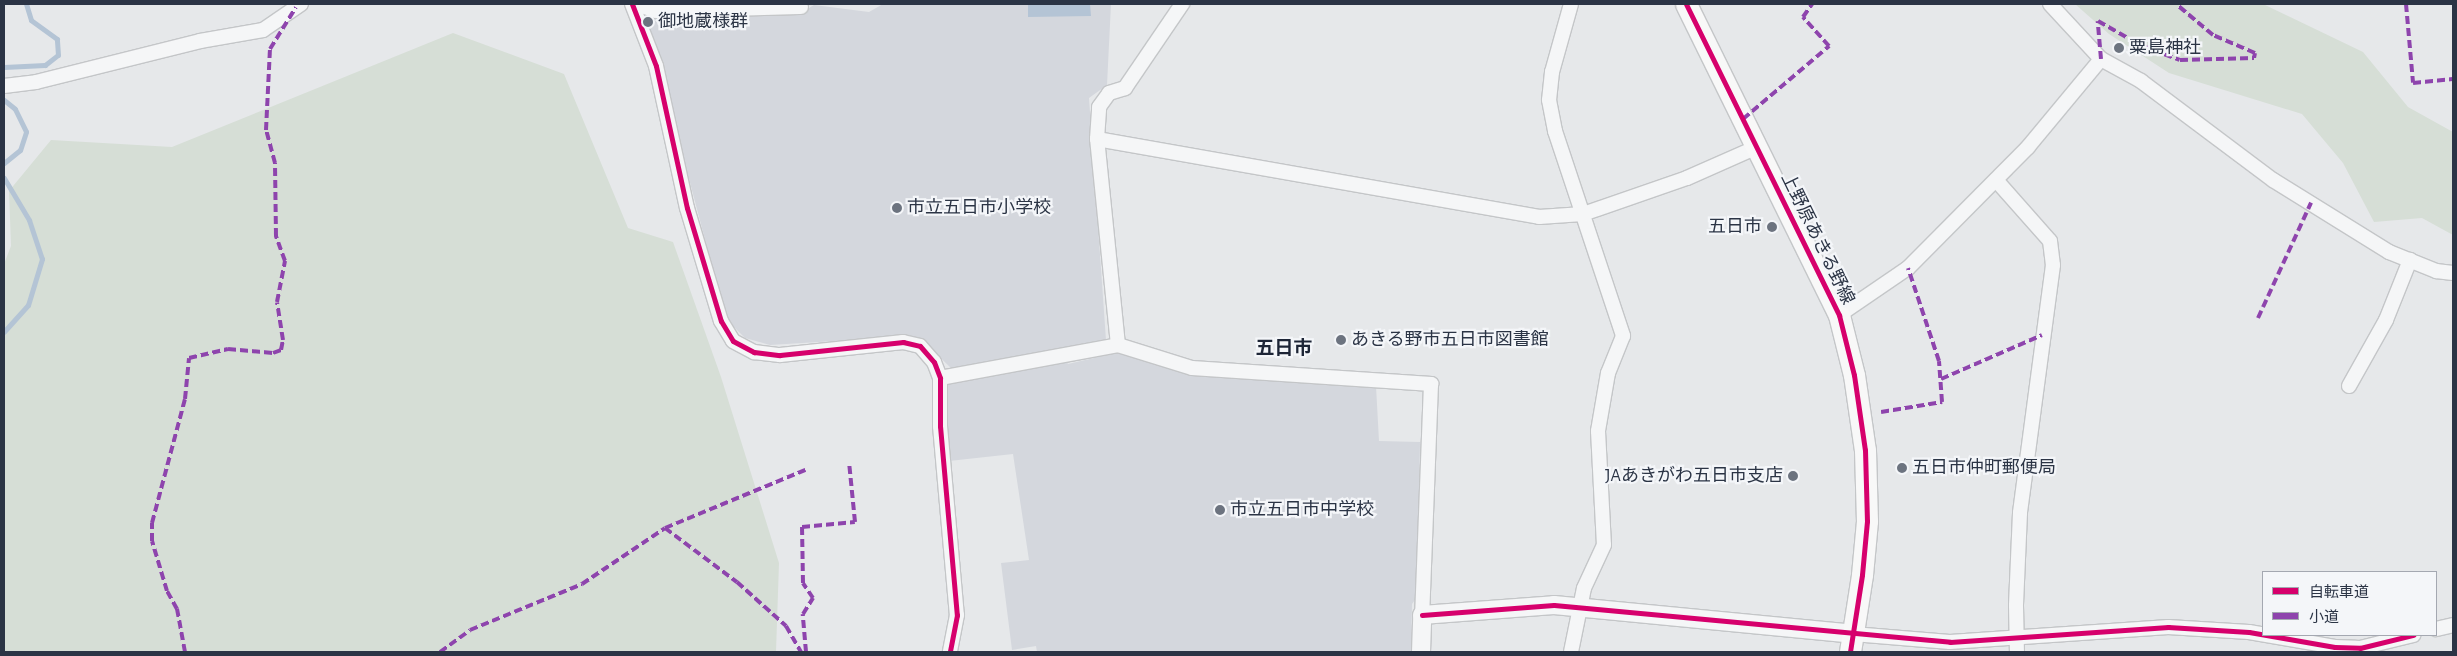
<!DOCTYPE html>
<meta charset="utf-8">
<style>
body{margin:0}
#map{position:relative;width:2457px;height:656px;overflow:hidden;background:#e6e8ea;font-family:"Alegreya Sans","Noto Sans JP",sans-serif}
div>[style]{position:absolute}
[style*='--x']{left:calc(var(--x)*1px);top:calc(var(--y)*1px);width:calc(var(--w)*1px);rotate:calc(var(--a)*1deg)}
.built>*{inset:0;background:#d4d7dd}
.green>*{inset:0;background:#d6ded6}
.water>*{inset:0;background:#b4c4d5}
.stream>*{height:5px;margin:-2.5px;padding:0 2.5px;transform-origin:2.5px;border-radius:2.5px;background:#b4c4d5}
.roads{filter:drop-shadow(1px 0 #c4c6c8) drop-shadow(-1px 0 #c4c6c8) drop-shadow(0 1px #c4c6c8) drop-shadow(0 -1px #c4c6c8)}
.minor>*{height:14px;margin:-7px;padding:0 7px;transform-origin:7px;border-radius:7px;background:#f5f6f7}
.tertiary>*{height:18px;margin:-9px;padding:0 9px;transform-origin:9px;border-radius:9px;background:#f5f6f7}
.primary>*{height:21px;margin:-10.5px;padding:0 10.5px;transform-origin:10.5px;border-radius:10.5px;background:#f8f8f8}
.quiet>*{height:4px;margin-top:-2px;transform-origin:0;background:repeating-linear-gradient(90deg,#8e44ad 0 8px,transparent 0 12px)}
.cycleway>*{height:5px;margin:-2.5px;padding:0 2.5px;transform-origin:2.5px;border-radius:2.5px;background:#d6006c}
.dots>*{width:14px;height:14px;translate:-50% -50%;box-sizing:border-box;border:2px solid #f4f6f9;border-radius:50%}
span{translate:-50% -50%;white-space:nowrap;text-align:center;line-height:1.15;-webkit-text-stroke:4.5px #f4f6f9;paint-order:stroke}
.poi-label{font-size:18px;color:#2b3445}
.left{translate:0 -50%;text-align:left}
.right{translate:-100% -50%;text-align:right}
.street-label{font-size:18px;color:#2b3445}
.neighbourhood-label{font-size:19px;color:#1d2536;font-weight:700}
.frame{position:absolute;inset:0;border:5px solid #2b3445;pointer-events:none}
.legend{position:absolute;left:2262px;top:571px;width:175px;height:65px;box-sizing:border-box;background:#f4f6f9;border:1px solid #a4a8b1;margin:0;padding:6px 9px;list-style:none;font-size:15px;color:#2b3445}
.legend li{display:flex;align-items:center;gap:10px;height:25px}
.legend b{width:25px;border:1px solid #a4a8b1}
</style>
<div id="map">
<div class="built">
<div style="clip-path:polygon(883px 4px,1111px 4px,1107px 85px,1089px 98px,1106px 340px,951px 368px,921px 339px,899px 337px,770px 345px,745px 338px,726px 319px,650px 31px,655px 17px,804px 11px,814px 5px,869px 12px)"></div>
<div style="clip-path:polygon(1120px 352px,1192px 375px,1376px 386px,1379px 441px,1420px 442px,1417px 597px,1412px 604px,1411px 652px,1037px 652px,1036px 646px,1012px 650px,1001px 563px,1029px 560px,1013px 454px,949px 461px,944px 384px,1065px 359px,1068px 364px)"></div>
</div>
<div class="green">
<div style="clip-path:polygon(2075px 4px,2263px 4px,2363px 52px,2408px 107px,2453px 132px,2453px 235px,2422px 218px,2374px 222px,2343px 163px,2302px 114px,2169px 73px,2109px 34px)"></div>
<div style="clip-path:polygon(453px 33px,564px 74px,628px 228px,673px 242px,721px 377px,779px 563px,776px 652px,4px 652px,4px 264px,11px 246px,9px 191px,51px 140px,172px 147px)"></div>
</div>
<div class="water">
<div style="clip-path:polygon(1028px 4px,1090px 4px,1091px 16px,1028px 17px)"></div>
</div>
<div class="stream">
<div style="--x:4;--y:67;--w:41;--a:-2.8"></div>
<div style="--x:45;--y:65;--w:16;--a:-38"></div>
<div style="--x:58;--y:55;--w:16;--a:-94"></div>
<div style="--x:57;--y:39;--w:32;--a:-144"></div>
<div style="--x:31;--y:20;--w:17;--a:-107"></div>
<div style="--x:4;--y:100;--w:14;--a:39"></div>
<div style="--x:15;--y:109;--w:25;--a:64"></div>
<div style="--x:26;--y:132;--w:19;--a:108"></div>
<div style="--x:20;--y:150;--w:21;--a:141"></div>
<div style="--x:4;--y:178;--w:49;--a:59.2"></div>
<div style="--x:29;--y:220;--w:41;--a:71.6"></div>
<div style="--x:42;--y:259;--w:48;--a:106.9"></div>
<div style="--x:28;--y:305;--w:36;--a:132"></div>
</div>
<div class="roads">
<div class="minor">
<div style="--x:632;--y:4;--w:66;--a:68.8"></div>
<div style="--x:656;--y:66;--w:145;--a:77.7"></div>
<div style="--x:687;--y:208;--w:118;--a:73.3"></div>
<div style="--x:721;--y:321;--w:23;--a:59"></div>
<div style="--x:733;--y:341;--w:24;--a:28"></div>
<div style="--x:754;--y:352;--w:26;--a:7"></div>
<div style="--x:780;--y:355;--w:124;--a:-6"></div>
<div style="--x:903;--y:342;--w:17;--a:13"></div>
<div style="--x:920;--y:346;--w:21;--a:49"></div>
<div style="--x:934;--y:362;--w:17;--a:69"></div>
<div style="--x:940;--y:378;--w:48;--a:90"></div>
<div style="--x:940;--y:426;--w:190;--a:84.9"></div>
<div style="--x:957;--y:615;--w:38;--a:101"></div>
<div style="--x:636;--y:4;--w:21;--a:19"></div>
<div style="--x:656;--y:11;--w:145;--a:-1.6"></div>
<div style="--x:1571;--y:4;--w:71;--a:105.6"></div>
<div style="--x:1552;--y:72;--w:28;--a:96"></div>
<div style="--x:1549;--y:100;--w:32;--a:79"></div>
<div style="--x:1555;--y:131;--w:216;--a:71.6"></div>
<div style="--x:1623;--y:336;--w:40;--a:112"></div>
<div style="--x:1608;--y:373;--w:59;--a:99.8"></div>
<div style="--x:1598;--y:431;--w:114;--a:87"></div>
<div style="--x:1604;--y:545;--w:47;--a:114.9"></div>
<div style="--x:1584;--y:588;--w:65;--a:101.5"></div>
<div style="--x:2050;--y:4;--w:75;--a:47.2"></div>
<div style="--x:2101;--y:59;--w:46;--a:28.8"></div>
<div style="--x:2141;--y:81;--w:165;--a:36.9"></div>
<div style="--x:2273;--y:180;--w:137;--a:31.8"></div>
<div style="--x:2389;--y:252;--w:51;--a:22"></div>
<div style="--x:2436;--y:271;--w:17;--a:7"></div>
<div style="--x:4;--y:86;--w:32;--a:-7"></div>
<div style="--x:36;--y:82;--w:169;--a:-14"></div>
<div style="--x:200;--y:41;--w:64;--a:-9.9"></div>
<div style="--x:263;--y:30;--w:46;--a:-34.4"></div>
<div style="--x:1097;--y:139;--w:449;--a:10"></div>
<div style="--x:1539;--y:217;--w:44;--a:-3.9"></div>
<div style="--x:1583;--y:214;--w:110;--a:-19.1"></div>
<div style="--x:1687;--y:178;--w:77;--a:-23.9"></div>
<div style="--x:1996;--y:180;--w:81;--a:48.5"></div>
<div style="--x:2050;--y:241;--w:24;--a:83"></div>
<div style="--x:2053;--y:265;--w:250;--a:97.6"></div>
<div style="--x:2020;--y:513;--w:93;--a:92.5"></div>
<div style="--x:2016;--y:606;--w:46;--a:88.8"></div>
<div style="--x:1839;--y:315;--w:83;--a:-34.3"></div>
<div style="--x:1908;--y:268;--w:170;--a:-45.2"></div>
<div style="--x:2028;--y:147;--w:114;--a:-50.3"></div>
<div style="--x:1118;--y:345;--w:207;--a:-95.8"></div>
<div style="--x:1097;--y:139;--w:32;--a:-86"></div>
<div style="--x:1099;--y:107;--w:17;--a:-54"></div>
<div style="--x:1109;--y:93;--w:17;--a:-17"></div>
<div style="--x:1125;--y:88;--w:102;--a:-55.8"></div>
<div style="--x:940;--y:378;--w:181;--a:-10.5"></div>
<div style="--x:1118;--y:345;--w:77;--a:17.3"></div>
<div style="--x:1192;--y:368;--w:240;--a:3.8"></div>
<div style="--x:1431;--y:384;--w:231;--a:92.2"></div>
<div style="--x:2349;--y:386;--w:76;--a:-60.7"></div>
<div style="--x:2386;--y:320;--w:65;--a:-68.2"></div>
<div style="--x:2436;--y:629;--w:17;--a:-13"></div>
<div style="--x:1853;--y:634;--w:97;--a:4.7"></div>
<div style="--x:1950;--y:642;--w:219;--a:-3.9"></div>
<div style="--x:2168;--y:627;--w:81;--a:3.5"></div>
<div style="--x:2249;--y:632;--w:87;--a:9.9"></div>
<div style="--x:2335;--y:647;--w:25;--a:2"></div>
<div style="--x:2360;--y:648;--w:55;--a:-13.8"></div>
</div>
<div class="tertiary">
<div style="--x:1421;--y:652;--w:37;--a:-88"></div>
<div style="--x:1422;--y:615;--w:132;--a:-4.3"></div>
<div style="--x:1554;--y:605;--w:300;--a:5.5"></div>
</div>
<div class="primary">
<div style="--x:1686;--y:4;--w:347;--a:63.8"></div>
<div style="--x:1839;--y:315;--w:62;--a:76"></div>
<div style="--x:1854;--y:375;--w:76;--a:81.7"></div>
<div style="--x:1865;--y:450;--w:71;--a:88.4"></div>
<div style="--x:1867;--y:521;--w:54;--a:95.3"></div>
<div style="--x:1862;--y:575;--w:78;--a:98.9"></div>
</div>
</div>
<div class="quiet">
<div style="--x:2406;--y:4;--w:79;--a:84.9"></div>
<div style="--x:2413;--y:83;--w:40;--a:-5.7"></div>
<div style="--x:2101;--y:59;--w:38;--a:-95"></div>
<div style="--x:2098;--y:21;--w:51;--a:29.6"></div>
<div style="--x:2142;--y:46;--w:40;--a:20.2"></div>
<div style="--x:2180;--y:60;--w:74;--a:-1.5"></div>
<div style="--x:2254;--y:58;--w:5;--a:-79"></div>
<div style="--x:2255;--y:53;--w:46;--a:-156.8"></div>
<div style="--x:2213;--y:35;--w:48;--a:-140"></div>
<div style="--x:1743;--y:119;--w:113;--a:-40.3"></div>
<div style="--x:1829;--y:46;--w:39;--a:-132"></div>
<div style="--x:1803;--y:17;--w:16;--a:-55"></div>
<div style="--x:2258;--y:318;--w:127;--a:-65.3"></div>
<div style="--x:1941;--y:379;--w:110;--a:-23.5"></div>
<div style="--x:1881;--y:412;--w:62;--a:-9.3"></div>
<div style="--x:1942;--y:402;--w:41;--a:-94.2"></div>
<div style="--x:1939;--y:361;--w:98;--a:-108.4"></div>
<div style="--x:665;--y:528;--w:90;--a:36.9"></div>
<div style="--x:737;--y:582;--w:66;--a:41.9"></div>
<div style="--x:786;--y:626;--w:30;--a:60"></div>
<div style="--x:185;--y:652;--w:44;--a:-100.5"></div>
<div style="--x:177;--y:609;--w:21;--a:-119"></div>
<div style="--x:167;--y:591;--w:52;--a:-106.7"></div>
<div style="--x:152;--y:541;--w:18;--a:-90"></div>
<div style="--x:152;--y:523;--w:128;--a:-75.1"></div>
<div style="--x:185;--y:399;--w:41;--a:-84.4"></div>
<div style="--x:189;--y:358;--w:40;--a:-13"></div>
<div style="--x:228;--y:349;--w:45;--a:5.1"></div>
<div style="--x:273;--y:353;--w:9;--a:-21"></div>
<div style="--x:281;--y:350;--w:10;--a:-79"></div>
<div style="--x:283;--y:340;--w:38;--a:-99"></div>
<div style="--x:277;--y:302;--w:42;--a:-79"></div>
<div style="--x:285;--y:261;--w:27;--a:-110"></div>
<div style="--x:276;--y:236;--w:73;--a:-90.8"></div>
<div style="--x:275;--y:163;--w:34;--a:-105"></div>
<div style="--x:266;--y:130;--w:81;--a:-87.2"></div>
<div style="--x:270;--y:49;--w:49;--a:-58.2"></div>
<div style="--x:440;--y:652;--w:37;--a:-36"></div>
<div style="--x:470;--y:630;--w:121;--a:-22.3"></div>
<div style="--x:582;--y:584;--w:100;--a:-34"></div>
<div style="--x:665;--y:528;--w:152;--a:-22.5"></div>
<div style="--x:806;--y:652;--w:38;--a:-95"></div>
<div style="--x:803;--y:614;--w:19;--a:-58"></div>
<div style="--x:813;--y:598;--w:18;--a:-124"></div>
<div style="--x:803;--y:583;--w:56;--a:-91"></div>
<div style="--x:802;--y:527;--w:53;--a:-5.4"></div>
<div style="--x:855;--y:522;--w:60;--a:-95.7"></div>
</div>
<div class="cycleway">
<div style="--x:632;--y:4;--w:66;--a:68.8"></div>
<div style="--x:656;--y:66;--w:145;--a:77.7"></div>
<div style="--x:687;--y:208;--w:118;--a:73.3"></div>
<div style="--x:721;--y:321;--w:23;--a:59"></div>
<div style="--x:733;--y:341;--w:24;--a:28"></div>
<div style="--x:754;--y:352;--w:26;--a:7"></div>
<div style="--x:780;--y:355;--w:124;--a:-6"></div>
<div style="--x:903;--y:342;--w:17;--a:13"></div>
<div style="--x:920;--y:346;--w:21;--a:49"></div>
<div style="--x:934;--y:362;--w:17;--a:69"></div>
<div style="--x:940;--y:378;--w:48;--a:90"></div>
<div style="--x:940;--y:426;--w:190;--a:84.9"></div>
<div style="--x:957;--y:615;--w:38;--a:101"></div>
<div style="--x:1686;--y:4;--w:347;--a:63.8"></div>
<div style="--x:1839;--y:315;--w:62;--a:76"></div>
<div style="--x:1854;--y:375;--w:76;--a:81.7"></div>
<div style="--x:1865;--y:450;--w:71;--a:88.4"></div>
<div style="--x:1867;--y:521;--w:54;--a:95.3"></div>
<div style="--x:1862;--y:575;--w:78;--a:98.9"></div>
<div style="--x:1422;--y:615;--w:132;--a:-4.3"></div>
<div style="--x:1554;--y:605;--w:398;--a:5.3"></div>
<div style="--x:1950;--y:642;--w:219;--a:-3.9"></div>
<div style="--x:2168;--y:627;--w:81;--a:3.5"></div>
<div style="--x:2249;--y:632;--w:87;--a:9.9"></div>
<div style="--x:2335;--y:647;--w:25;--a:2"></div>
<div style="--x:2360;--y:648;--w:55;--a:-13.8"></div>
</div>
<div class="dots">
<div style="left:648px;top:22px;background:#6c737f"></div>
<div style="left:2119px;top:48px;background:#6c737f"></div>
<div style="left:897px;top:208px;background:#6c737f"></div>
<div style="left:1772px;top:227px;background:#6c737f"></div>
<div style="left:1341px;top:340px;background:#6c737f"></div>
<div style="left:1902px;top:468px;background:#6c737f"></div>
<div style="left:1793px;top:476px;background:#6c737f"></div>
<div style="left:1220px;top:510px;background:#6c737f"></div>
</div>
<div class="poi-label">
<span class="left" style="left:658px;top:22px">御地蔵様群</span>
<span class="left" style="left:2129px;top:48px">粟島神社</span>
<span class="left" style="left:907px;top:208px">市立五日市小学校</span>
<span class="right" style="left:1762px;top:227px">五日市</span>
<span class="left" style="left:1351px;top:340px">あきる野市五日市図書館</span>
<span class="left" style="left:1912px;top:468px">五日市仲町郵便局</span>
<span class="right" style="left:1783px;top:476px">JAあきがわ五日市支店</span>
<span class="left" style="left:1230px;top:510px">市立五日市中学校</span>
</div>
<div class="street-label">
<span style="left:1817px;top:239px;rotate:64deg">上野原あきる野線</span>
</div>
<div class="neighbourhood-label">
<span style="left:1284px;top:349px">五日市</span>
</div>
<div class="frame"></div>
<ul class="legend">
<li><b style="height:6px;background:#d6006c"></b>自転車道</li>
<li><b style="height:6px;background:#8e44ad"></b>小道</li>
</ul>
</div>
